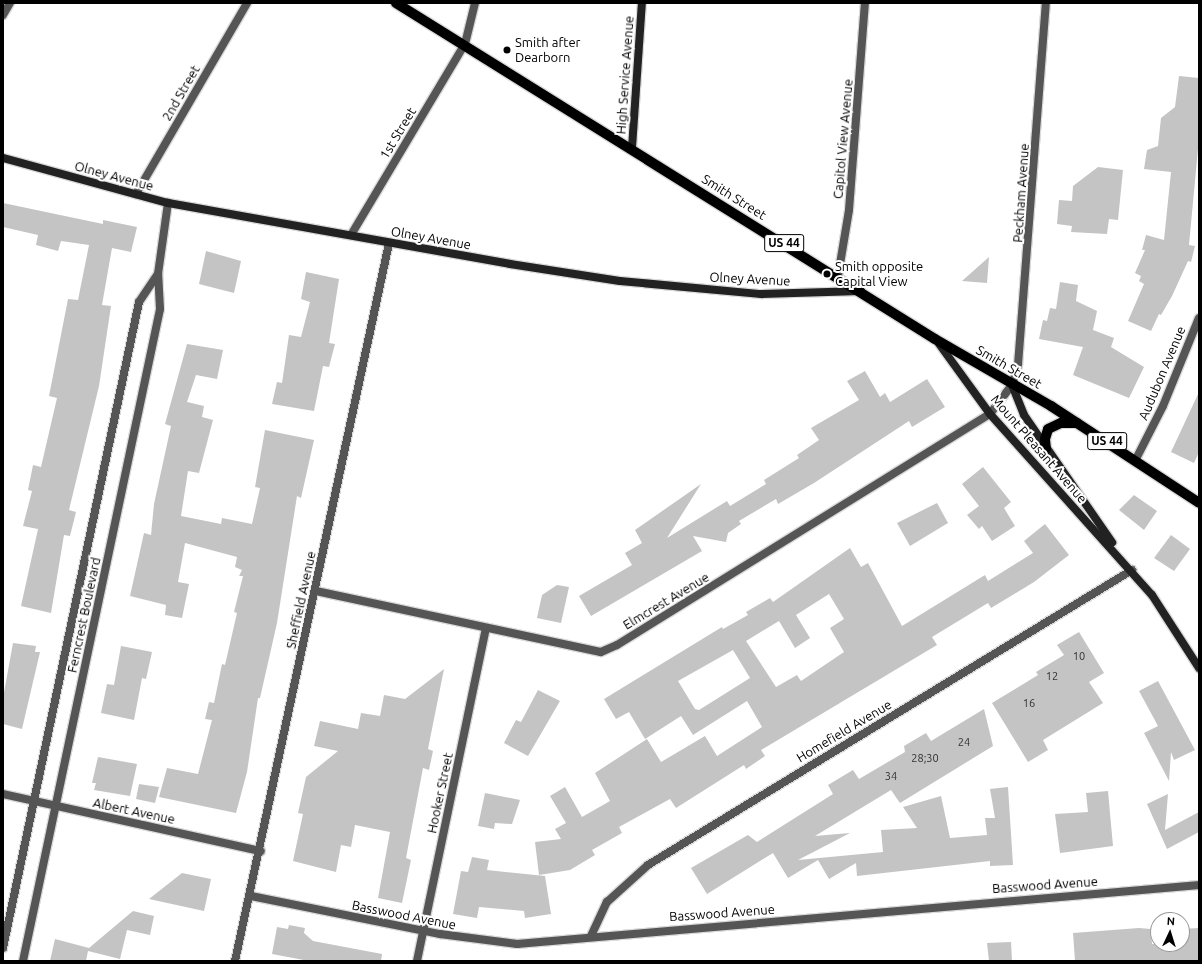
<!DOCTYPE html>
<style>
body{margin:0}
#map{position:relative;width:1202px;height:964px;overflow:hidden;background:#fff;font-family:Ubuntu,sans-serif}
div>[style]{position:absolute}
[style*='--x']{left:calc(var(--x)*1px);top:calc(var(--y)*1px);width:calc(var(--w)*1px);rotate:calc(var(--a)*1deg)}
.building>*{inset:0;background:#c4c4c4}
.roads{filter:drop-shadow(1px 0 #dbdbdb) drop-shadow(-1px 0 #dbdbdb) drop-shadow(0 1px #dbdbdb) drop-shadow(0 -1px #dbdbdb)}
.street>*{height:8px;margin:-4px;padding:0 4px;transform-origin:4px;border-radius:4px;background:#555}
.secondary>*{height:8px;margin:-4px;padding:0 4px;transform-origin:4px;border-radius:4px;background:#222}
.primary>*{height:10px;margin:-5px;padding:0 5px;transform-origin:5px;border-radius:5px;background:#000}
.dots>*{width:11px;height:11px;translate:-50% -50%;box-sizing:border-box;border:2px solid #fff;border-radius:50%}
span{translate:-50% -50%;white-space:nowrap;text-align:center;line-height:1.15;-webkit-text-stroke:4px #fff;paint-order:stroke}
.number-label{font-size:11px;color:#313131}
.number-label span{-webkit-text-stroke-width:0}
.shield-label span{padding:1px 3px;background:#fff;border:1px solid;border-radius:3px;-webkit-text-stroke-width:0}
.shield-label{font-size:12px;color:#000;font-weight:700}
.poi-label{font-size:13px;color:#000}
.left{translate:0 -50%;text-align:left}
.street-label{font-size:13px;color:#000}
.frame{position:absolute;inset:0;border:4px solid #000;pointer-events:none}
.north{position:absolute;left:1150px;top:912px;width:40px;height:40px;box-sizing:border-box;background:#fff;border:1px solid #999;border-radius:50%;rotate:4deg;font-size:11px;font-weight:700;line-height:16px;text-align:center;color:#000}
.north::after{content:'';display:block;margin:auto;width:14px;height:18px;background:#000;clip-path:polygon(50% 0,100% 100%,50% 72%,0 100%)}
</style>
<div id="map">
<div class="building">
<div style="clip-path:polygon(1179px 76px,1199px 78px,1199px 138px,1189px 245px,1195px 246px,1191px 262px,1188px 261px,1172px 296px,1161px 315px,1159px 314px,1151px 331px,1128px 321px,1144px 284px,1139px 281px,1141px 276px,1135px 273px,1145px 250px,1142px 250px,1146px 235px,1164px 240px,1171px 172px,1144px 169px,1147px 150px,1158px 146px,1161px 118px,1175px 107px)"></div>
<div style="clip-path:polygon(1098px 167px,1123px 170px,1118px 220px,1109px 219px,1107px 234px,1071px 232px,1072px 226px,1057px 224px,1059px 200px,1072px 201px,1073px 186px)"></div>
<div style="clip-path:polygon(3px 203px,103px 224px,103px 220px,137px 227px,131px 252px,112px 248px,102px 305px,111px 306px,99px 386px,69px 510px,76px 512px,70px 536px,64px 535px,51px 613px,21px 606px,38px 529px,23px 526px,32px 491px,28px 490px,33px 465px,41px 467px,57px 398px,49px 396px,68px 299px,78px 300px,89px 245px,61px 241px,58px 251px,36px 245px,38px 235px,3px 227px)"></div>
<div style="clip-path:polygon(206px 251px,241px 261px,234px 293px,199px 284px)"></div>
<div style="clip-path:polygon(989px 257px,987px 283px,962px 281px)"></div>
<div style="clip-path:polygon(306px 272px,339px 279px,329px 343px,335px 344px,329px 367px,323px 366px,314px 411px,272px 404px,277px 382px,282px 383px,289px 335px,301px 337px,310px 302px,301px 299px)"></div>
<div style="clip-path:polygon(1060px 282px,1078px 285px,1076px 301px,1097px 311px,1093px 330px,1114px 338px,1111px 347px,1144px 367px,1129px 398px,1073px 375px,1083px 347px,1039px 339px,1043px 320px,1047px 321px,1050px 308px,1056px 309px)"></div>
<div style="clip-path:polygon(187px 344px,223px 350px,217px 379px,196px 375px,187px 402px,204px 406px,202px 417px,213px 420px,199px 473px,188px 471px,181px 516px,221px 524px,222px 518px,252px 524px,260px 488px,255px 487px,265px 430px,314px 440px,301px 498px,297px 496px,277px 623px,260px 698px,258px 698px,247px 772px,236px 813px,159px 797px,167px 768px,198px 774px,212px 720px,205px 719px,209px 702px,214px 703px,222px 664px,225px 665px,237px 613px,234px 612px,243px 576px,239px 576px,242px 570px,235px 567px,237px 557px,185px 543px,178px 582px,189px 584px,182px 618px,165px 615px,166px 605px,130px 596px,144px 533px,151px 535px,154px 504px,171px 426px,165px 424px)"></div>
<div style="clip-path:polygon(865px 371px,880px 397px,885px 393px,890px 402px,927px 379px,945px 407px,912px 427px,909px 421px,814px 483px,778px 504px,776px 499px,739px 521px,741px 524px,728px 533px,726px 542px,693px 536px,702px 551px,591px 616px,579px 596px,632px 565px,625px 553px,642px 543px,635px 530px,701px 484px,667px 538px,727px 501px,730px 506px,766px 484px,764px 480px,799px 458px,797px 455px,819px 440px,811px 428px,859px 400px,847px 381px)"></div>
<div style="clip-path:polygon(1199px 392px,1199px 452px,1194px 463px,1171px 452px)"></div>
<div style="clip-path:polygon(983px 467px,1011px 502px,1004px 508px,1015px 526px,992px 541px,982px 526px,979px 529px,967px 515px,979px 506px,962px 484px)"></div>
<div style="clip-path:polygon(1134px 495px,1157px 511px,1144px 530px,1119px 510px)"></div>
<div style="clip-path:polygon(937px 503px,948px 523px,910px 546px,897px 523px)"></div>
<div style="clip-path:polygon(evenodd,1045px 524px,1069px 555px,1034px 582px,991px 608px,988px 603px,932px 637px,937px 645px,761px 750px,765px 756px,746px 769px,744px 765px,676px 808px,670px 799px,619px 827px,622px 833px,592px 850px,595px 855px,570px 870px,539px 875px,535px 842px,561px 839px,555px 829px,566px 823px,550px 796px,565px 787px,582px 817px,610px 801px,595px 773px,647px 739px,661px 762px,705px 736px,717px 756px,762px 727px,747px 701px,693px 735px,681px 716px,645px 739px,629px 712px,616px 719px,604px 699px,722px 627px,723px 629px,748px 615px,746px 612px,770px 598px,773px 602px,850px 548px,861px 567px,868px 563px,902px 626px,985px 575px,988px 581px,1033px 553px,1024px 541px,1045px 524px,829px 594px,844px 619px,830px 628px,844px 652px,801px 681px,797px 675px,776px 687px,746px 641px,779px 621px,795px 648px,810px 638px,796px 615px,829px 594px,1045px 524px,733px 650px,750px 678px,699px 710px,695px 709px,678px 681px,733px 650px)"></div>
<div style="clip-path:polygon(1171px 535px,1190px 549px,1174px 571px,1154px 558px)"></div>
<div style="clip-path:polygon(557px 585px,569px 587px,561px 623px,537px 618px,542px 595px)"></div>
<div style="clip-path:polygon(1079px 632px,1104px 673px,1089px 682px,1103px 703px,1043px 740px,1048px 750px,1028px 762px,992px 703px,1038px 675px,1036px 672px,1064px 655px,1057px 645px)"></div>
<div style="clip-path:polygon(13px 643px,36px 646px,35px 652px,40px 652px,22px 729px,3px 724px,3px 698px)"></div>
<div style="clip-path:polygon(121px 646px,152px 652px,146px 679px,142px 678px,134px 720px,101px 713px,107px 684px,114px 685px)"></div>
<div style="clip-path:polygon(444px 669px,428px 749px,433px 751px,429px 770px,423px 768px,406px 858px,411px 860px,402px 903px,378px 898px,390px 832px,355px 825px,351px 847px,341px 845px,336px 872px,293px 861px,303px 814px,298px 813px,306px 777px,338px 751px,314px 746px,320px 721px,358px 729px,361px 713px,380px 716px,384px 695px,405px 699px)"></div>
<div style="clip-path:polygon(1158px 681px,1195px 750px,1174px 760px,1171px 752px,1169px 781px,1144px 733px,1158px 726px,1139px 691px)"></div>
<div style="clip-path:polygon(538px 690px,560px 701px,528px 756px,504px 743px,516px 720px,521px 722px)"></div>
<div style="clip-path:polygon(984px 709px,993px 746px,900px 803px,891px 790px,815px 836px,850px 833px,798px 860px,883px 852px,881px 830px,917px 828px,903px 807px,941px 796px,950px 838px,987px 835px,985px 818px,995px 818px,990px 789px,1008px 787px,1013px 865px,990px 866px,990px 861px,857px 876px,856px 863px,829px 879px,818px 860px,788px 878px,773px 853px,707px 894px,691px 868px,748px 835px,757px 842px,833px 794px,828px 785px,853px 770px,859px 779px,905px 752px,904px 746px,926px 733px,931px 741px)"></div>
<div style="clip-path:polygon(98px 757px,137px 764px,130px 796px,94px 790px,96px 783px,92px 783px)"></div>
<div style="clip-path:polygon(139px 784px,159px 787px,155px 803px,136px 799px)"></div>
<div style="clip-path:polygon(1108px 791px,1113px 846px,1060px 853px,1055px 814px,1088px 812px,1086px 793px)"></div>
<div style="clip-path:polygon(485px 793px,520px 800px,512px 824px,495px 823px,494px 829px,478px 826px)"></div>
<div style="clip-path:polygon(1168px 794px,1165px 830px,1199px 812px,1199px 832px,1167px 849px,1147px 804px)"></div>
<div style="clip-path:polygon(472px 857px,489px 860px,487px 870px,545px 876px,551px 914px,525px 918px,524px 911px,479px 907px,477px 918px,453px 914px,461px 871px,468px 872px)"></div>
<div style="clip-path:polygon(182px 873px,211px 879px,204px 911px,149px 899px)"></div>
<div style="clip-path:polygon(133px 911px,154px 916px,150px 935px,127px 930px,120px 959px,88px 951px,86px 961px,50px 961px,55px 939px,89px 948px)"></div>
<div style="clip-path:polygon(289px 925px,305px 928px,304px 933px,313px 941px,382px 954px,381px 961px,309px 961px,272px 954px,277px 927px,288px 929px)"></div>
<div style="clip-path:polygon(1139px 928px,1151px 929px,1152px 944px,1182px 944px,1182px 929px,1199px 928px,1199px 961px,1075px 961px,1073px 933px)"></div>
<div style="clip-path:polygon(1011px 942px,1012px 961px,989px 961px,987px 943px)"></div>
</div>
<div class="roads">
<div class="street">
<div style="--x:3;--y:15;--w:14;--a:-60"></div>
<div style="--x:136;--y:194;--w:221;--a:-59.8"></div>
<div style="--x:351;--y:235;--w:222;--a:-59.2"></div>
<div style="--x:465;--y:44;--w:42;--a:-76.3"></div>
<div style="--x:838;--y:276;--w:67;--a:-80.5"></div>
<div style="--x:849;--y:210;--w:208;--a:-85.6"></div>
<div style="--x:1136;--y:459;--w:59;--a:-63"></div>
<div style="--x:1163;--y:406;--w:95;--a:-67.8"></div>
<div style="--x:316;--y:591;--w:291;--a:12.1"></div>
<div style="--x:601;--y:652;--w:17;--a:-24"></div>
<div style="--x:617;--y:645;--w:439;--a:-31.8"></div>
<div style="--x:990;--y:414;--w:36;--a:-53"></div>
<div style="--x:1012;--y:385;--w:21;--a:-73"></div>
<div style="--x:1018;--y:365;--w:363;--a:-85.6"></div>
<div style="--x:3;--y:794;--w:264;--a:12.5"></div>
<div style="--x:251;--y:896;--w:193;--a:11.4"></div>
<div style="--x:440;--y:934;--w:78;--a:7.4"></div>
<div style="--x:517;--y:944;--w:685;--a:-4.94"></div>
<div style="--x:591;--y:936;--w:38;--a:-65"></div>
<div style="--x:607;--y:902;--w:55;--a:-42.1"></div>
<div style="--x:648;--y:865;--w:567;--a:-31.36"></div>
<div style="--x:3;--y:948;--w:660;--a:-78.11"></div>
<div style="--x:139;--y:302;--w:34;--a:-56"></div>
<div style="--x:23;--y:961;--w:666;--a:-78.13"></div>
<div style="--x:160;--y:309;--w:35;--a:-93"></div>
<div style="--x:158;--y:274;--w:72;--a:-82"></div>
<div style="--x:235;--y:961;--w:734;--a:-77.89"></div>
<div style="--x:417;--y:961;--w:339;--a:-78.3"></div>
</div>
<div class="secondary">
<div style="--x:632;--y:148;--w:145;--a:-86.1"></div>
<div style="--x:3;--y:158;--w:171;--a:15.3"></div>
<div style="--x:168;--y:203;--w:347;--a:10.1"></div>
<div style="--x:510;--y:264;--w:111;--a:8.8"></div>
<div style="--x:620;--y:281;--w:142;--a:5.3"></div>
<div style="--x:761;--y:294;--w:100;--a:-1.7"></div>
<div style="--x:937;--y:341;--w:90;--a:54"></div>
<div style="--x:990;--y:414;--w:243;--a:48.2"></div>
<div style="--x:1152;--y:595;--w:87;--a:57.2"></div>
<div style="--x:1012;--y:385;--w:32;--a:68"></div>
<div style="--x:1024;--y:415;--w:155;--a:55.3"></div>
</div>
<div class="primary">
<div style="--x:396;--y:3;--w:635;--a:31.94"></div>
<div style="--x:935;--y:339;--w:134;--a:30"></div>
<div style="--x:1051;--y:406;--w:177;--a:33.2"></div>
<div style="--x:1046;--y:449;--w:10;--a:-96"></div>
<div style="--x:1045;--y:439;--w:10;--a:-73"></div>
<div style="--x:1048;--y:429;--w:14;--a:-25"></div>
<div style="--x:1061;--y:423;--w:16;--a:0"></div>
</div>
</div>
<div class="dots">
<div style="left:507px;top:50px;background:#000"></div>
<div style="left:827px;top:274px;background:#000"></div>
</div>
<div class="number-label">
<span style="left:1079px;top:656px">10</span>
<span style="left:1052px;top:676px">12</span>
<span style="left:1029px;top:703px">16</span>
<span style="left:964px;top:742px">24</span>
<span style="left:925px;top:758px">28;30</span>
<span style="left:891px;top:776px">34</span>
</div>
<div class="shield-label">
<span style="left:784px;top:243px">US 44</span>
<span style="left:1107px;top:441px">US 44</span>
</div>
<div class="poi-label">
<span class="left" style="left:515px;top:50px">Smith after<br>Dearborn</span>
<span class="left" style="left:835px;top:274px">Smith opposite<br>Capital View</span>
</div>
<div class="street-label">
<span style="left:625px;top:75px;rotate:-86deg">High Service Avenue</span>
<span style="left:181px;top:93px;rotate:-60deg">2nd Street</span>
<span style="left:398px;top:133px;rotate:-59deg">1st Street</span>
<span style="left:843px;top:139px;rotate:-85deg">Capitol View Avenue</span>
<span style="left:114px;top:176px;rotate:15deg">Olney Avenue</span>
<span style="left:1021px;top:193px;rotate:-86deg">Peckham Avenue</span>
<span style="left:734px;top:197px;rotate:32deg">Smith Street</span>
<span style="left:431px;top:238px;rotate:10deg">Olney Avenue</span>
<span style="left:750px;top:279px;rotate:3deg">Olney Avenue</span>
<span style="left:1009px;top:367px;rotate:30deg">Smith Street</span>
<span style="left:1162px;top:373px;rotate:-67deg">Audubon Avenue</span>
<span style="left:1039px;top:449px;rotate:49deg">Mount Pleasant Avenue</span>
<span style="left:301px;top:600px;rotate:-78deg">Sheffield Avenue</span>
<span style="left:666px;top:601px;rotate:-31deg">Elmcrest Avenue</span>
<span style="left:84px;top:615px;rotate:-78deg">Ferncrest Boulevard</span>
<span style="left:844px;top:731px;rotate:-31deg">Homefield Avenue</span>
<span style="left:440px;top:793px;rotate:-78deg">Hooker Street</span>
<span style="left:134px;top:811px;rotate:12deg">Albert Avenue</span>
<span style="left:1045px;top:885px;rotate:-4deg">Basswood Avenue</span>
<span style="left:722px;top:913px;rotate:-4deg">Basswood Avenue</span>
<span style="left:404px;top:915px;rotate:11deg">Basswood Avenue</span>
</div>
<div class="frame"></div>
<div class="north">N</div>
</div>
